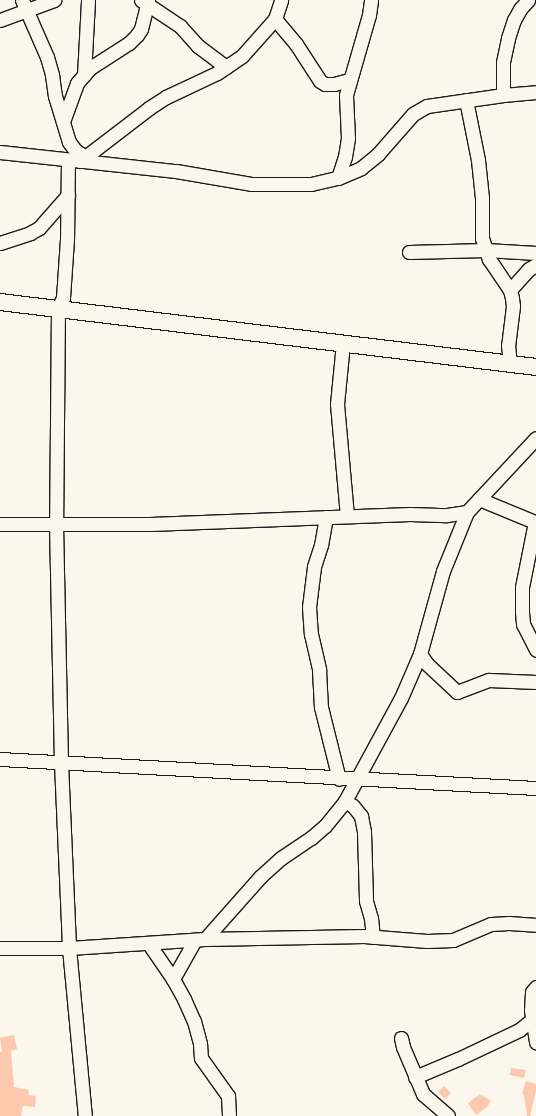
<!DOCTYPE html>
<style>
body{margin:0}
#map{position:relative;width:536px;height:1116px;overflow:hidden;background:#fbf7ec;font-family:Sriracha,sans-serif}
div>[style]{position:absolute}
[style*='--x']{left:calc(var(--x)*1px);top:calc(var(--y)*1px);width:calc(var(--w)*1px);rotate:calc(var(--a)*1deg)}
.building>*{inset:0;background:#fdc9ae}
.roads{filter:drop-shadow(1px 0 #1c1c1c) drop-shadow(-1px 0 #1c1c1c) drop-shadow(0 1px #1c1c1c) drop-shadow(0 -1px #1c1c1c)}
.minor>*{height:13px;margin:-6.5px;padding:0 6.5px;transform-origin:6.5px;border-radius:6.5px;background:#fbf7ec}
.major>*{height:16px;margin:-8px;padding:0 8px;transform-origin:8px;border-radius:8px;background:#fbf7ec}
span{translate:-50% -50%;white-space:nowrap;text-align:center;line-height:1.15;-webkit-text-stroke:3.5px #fbf7ec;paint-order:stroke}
</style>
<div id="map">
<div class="building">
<div style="clip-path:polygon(14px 1035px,17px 1049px,11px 1051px,14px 1087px,29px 1090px,28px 1095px,36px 1096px,35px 1107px,23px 1106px,21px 1116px,0 1116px,0 1052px,2px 1051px,0 1038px)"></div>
<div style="clip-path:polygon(511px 1068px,526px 1070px,524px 1078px,510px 1075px)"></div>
<div style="clip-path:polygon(526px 1081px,536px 1084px,536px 1091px,530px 1116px,527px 1116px,524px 1095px,522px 1094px)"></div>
<div style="clip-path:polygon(444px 1086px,451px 1093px,445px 1099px,438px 1092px)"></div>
<div style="clip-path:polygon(480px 1094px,491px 1101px,487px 1107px,476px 1115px,468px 1103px)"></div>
</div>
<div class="roads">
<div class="minor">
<div style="--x:22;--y:0;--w:62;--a:66.3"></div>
<div style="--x:47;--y:57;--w:19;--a:74"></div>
<div style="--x:52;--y:75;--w:21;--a:82"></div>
<div style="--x:55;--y:96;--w:48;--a:73.1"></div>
<div style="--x:69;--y:142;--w:10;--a:53"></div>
<div style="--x:75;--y:150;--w:12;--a:35"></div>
<div style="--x:141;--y:0;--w:47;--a:33.7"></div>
<div style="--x:180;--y:26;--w:27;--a:48"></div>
<div style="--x:198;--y:46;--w:35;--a:37"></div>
<div style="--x:275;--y:19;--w:33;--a:50"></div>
<div style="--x:296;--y:44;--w:44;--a:57"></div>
<div style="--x:320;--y:81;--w:6;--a:31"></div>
<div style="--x:325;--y:84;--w:9;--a:0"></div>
<div style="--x:334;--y:84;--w:16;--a:-15"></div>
<div style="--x:0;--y:20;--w:58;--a:-20.3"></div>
<div style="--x:84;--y:75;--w:75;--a:-86.9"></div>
<div style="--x:503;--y:95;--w:33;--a:-90"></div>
<div style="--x:503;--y:62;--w:25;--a:-78"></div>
<div style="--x:508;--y:38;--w:19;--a:-72"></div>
<div style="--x:514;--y:20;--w:13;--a:-61"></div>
<div style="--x:520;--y:9;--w:12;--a:-48"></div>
<div style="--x:466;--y:100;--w:61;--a:78.7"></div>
<div style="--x:478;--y:160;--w:38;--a:84"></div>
<div style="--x:482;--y:198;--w:40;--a:90"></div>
<div style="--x:482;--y:238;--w:22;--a:72"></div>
<div style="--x:489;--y:259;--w:37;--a:56"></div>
<div style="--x:510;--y:290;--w:8;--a:76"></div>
<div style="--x:512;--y:298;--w:8;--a:83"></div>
<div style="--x:513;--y:306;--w:39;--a:97"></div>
<div style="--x:508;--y:345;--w:19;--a:84"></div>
<div style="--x:64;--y:119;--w:38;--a:-70"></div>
<div style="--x:77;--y:83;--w:20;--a:-49"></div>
<div style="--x:90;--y:68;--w:46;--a:-32.7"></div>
<div style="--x:129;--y:43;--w:11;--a:-45"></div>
<div style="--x:137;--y:35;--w:7;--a:-56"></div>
<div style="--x:141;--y:29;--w:30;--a:-76"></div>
<div style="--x:0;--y:152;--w:177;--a:6.2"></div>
<div style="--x:176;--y:171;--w:76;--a:9.8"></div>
<div style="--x:251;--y:184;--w:60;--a:0"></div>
<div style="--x:311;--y:184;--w:28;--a:-13"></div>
<div style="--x:338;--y:178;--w:25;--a:-23"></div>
<div style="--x:361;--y:168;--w:22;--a:-39"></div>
<div style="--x:378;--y:154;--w:53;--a:-48.8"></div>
<div style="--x:413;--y:114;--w:16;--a:-30"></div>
<div style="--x:427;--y:106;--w:77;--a:-8.2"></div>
<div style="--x:503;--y:95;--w:33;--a:-5"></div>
<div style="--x:68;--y:160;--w:79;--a:90.7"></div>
<div style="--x:67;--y:239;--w:59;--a:93.9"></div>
<div style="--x:63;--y:298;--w:11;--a:117"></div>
<div style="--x:58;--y:308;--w:216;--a:90.5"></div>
<div style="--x:56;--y:524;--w:239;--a:88.8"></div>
<div style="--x:61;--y:763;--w:185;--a:87.5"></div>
<div style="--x:69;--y:948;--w:169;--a:84.6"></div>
<div style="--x:80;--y:161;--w:87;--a:-37.5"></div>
<div style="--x:149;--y:108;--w:20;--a:-33"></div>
<div style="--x:166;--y:97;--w:56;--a:-25.2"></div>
<div style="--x:217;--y:73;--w:30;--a:-34"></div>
<div style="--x:242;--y:56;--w:50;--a:-48.3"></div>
<div style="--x:275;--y:19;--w:20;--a:-72"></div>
<div style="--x:338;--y:178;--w:22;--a:-72"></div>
<div style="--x:345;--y:157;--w:19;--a:-81"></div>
<div style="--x:348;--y:138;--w:43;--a:-92.7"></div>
<div style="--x:346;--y:95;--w:83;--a:-74"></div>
<div style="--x:369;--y:15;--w:15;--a:-82"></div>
<div style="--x:0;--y:243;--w:32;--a:-18"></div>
<div style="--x:30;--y:233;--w:10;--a:-29"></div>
<div style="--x:39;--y:228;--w:44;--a:-48.7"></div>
<div style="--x:409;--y:252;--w:77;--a:-1.5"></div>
<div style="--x:486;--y:250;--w:50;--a:3.4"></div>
<div style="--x:510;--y:290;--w:28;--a:-48"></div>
<div style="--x:529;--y:269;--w:8;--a:-30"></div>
<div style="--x:343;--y:343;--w:61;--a:95.6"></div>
<div style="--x:337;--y:404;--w:112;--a:84.9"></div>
<div style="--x:479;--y:499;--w:61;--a:22.3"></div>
<div style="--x:535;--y:522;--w:66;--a:101.3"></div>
<div style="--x:522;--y:587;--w:25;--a:90"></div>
<div style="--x:522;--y:612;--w:12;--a:85"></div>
<div style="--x:523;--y:624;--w:29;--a:63"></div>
<div style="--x:326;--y:517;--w:28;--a:100"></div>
<div style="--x:321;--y:545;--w:23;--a:108"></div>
<div style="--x:314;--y:567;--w:40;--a:97.1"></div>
<div style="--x:309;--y:607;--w:27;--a:86"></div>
<div style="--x:311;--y:634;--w:37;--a:77"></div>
<div style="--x:319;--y:670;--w:37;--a:87"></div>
<div style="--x:321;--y:707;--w:74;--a:76"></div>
<div style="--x:0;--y:524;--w:150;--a:0"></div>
<div style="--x:150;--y:524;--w:260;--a:-2.2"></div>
<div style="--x:410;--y:514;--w:37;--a:2"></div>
<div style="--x:447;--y:515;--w:20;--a:-9"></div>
<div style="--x:420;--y:654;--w:12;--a:55"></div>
<div style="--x:427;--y:664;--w:41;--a:43"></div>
<div style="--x:457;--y:692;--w:34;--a:-21"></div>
<div style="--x:489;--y:680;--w:47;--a:2.4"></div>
<div style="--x:0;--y:759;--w:537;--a:3.1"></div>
<div style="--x:345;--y:801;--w:9;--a:32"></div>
<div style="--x:353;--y:806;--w:13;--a:51"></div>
<div style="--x:361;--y:816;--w:16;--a:79"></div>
<div style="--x:364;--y:832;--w:69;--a:88.3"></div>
<div style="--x:366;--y:901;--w:18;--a:74"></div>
<div style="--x:371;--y:918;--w:19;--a:84"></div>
<div style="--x:205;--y:939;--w:84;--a:-48.4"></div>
<div style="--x:261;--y:876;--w:27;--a:-42"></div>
<div style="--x:281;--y:858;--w:36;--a:-34"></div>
<div style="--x:311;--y:838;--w:18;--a:-41"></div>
<div style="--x:325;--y:826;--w:32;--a:-51"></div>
<div style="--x:345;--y:801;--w:117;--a:-61.5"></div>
<div style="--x:401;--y:698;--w:48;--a:-66.6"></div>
<div style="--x:420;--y:654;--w:86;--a:-74.5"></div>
<div style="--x:443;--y:571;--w:64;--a:-67.9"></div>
<div style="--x:467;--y:512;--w:101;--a:-47"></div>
<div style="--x:149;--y:944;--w:42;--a:55.6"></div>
<div style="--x:173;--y:979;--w:23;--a:61"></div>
<div style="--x:184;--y:999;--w:24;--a:66"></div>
<div style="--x:194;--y:1021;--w:24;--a:75"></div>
<div style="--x:200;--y:1044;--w:14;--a:86"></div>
<div style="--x:201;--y:1058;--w:47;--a:54.6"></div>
<div style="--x:228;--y:1096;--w:20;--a:87"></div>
<div style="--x:0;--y:948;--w:69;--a:0"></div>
<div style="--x:69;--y:948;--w:136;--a:-3.8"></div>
<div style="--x:205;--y:939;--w:159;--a:-1.1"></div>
<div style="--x:364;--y:936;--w:63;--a:4.5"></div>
<div style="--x:427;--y:941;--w:26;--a:-2"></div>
<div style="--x:453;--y:940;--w:41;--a:-22.8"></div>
<div style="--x:491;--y:924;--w:18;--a:-3"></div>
<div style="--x:509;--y:923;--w:27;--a:4"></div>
<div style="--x:173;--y:979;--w:45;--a:-60.6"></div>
<div style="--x:536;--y:987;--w:6;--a:129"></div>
<div style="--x:532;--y:992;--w:18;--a:93"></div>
<div style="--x:531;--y:1010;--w:33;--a:81"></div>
<div style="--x:401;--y:1038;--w:9;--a:77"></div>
<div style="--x:403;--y:1047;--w:51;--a:66.9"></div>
<div style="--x:423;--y:1094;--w:33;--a:41"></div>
<div style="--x:415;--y:1077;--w:47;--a:-22.7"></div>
<div style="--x:458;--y:1059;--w:68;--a:-25.4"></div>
<div style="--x:519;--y:1030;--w:16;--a:-38"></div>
</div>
<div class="major">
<div style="--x:0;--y:302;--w:540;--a:6.91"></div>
</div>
</div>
</div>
